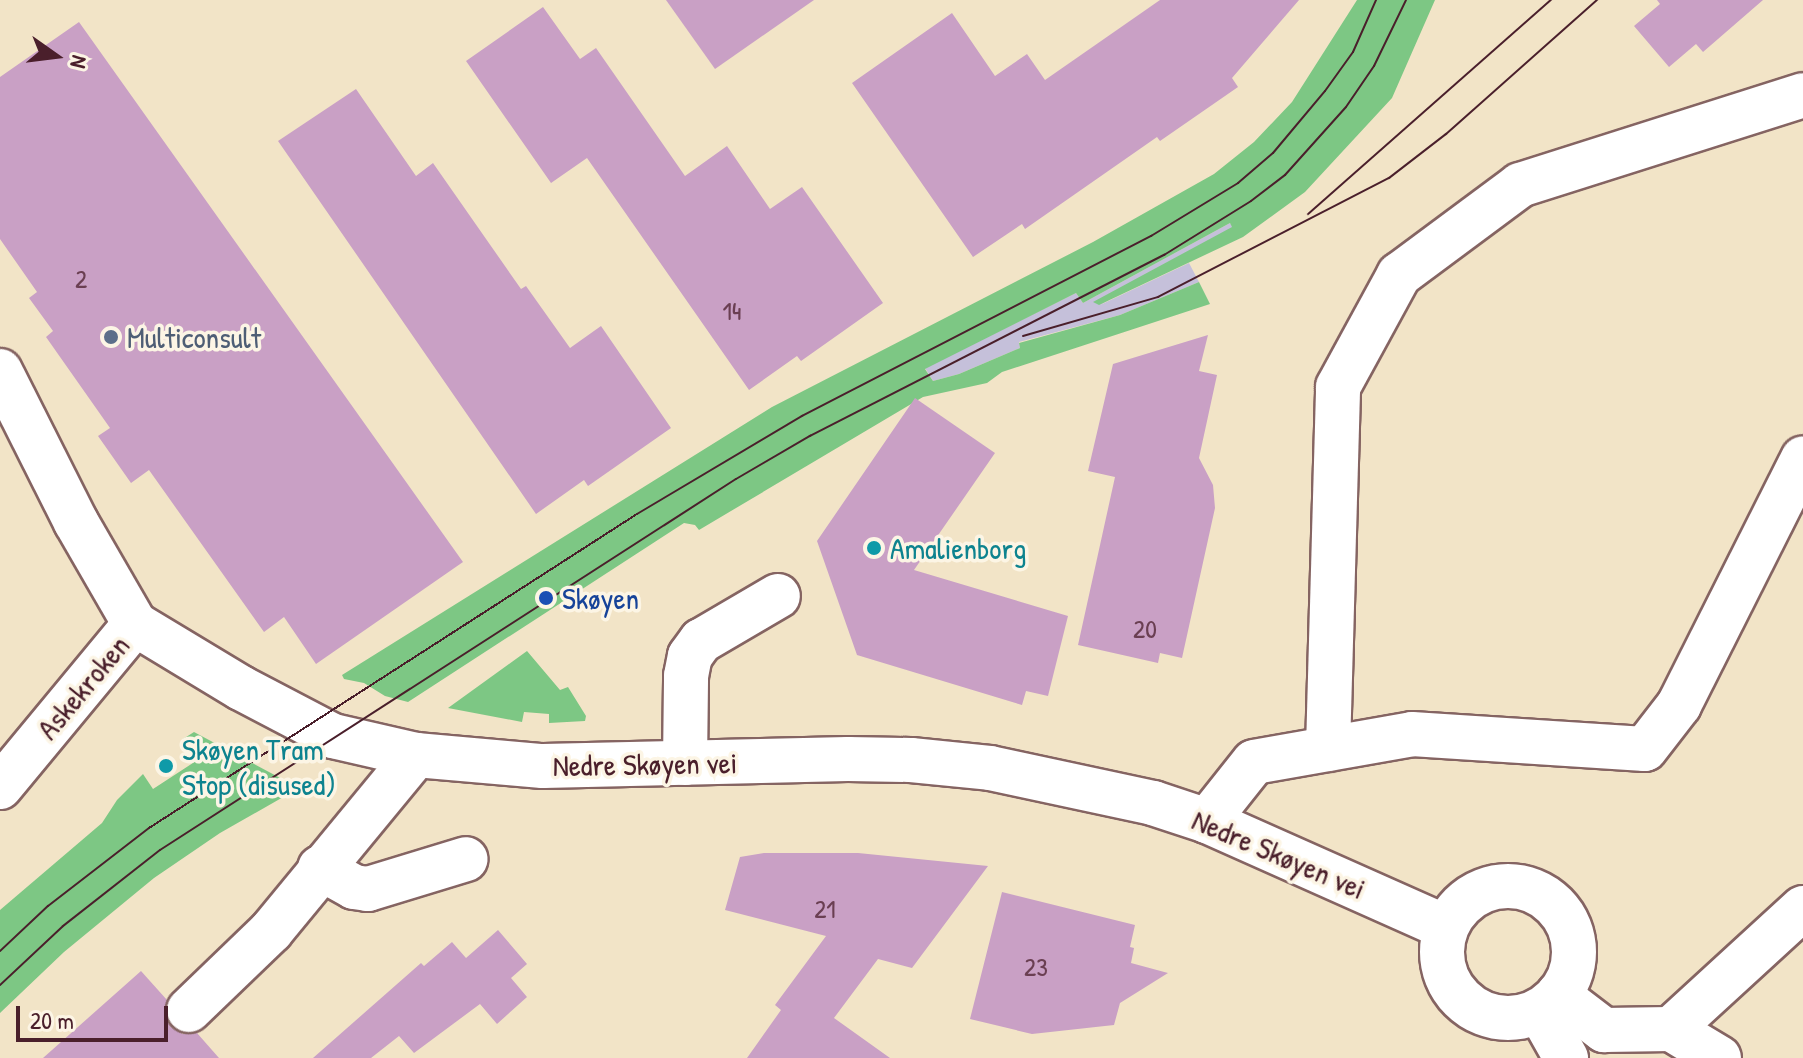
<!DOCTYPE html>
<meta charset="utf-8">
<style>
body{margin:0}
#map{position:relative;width:1803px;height:1058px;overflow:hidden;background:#f2e4c7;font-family:"Patrick Hand",sans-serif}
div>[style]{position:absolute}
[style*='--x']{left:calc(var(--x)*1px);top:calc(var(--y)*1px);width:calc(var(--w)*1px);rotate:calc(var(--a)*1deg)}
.industrial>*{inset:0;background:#c5c0da}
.green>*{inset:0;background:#7dc784}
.building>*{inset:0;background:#c9a0c5}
.roads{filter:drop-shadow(2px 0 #856462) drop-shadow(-2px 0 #856462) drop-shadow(0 2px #856462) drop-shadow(0 -2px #856462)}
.minor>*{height:44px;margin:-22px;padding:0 22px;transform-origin:22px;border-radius:22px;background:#fff}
.minor>.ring{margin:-22px;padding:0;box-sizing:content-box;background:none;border:44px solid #fff;border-radius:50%}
.tram>*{height:2px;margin:-1px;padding:0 1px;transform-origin:1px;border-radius:1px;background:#4a1f2b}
.dots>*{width:22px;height:22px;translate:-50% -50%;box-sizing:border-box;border:4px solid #fcf5e5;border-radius:50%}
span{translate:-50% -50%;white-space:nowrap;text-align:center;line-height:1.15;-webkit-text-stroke:7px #fcf5e5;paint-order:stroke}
.number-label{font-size:26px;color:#6a3f52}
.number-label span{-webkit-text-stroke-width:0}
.service-label{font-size:30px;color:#4e5e75}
.left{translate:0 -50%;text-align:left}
.culture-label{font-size:30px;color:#0d838f}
.transit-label{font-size:30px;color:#164399}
.street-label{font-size:30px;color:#4a1f2b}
.north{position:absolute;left:16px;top:16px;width:80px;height:80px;-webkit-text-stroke:6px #fcf5e5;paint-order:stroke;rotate:104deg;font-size:22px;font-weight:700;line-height:32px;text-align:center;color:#4a1f2b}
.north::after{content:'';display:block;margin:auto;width:28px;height:36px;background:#4a1f2b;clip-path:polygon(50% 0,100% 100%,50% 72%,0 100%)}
.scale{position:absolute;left:16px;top:1006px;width:152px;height:36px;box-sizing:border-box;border:4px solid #4a1f2b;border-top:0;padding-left:10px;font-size:24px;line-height:28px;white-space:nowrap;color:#4a1f2b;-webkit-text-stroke:6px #fcf5e5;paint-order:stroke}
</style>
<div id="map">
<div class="industrial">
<div style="clip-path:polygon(1230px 223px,1233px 227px,1100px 305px,1189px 263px,1199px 282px,1120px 315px,1019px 342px,1020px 348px,959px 374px,933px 381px,925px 368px,1076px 293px,1083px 303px)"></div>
</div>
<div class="green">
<div style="clip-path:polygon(1357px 0,1435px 0,1392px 98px,1305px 192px,1243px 237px,1099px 305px,1093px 302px,1232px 227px,1230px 223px,1083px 303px,1076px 293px,925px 369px,933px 381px,959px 374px,1020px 348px,1019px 343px,1120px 315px,1199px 282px,1210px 304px,1002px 372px,987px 383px,923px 397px,699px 530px,695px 525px,684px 523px,408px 702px,385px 696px,364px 683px,344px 679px,342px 675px,772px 407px,1093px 242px,1214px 174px,1254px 142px,1292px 102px)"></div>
<div style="clip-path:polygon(527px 651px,560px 690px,568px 687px,586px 716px,585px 721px,549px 723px,549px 714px,524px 712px,522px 722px,448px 708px)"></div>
<div style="clip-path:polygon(194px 732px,299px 788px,220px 833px,154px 878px,64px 952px,0 1013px,0 910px,102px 823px,117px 800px,143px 774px,153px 789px,196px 761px,183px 739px)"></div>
</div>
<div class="building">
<div style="clip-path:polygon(666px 0,814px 0,715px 69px)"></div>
<div style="clip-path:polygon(1160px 0,1299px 0,1232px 78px,1238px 87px,1160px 141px,1157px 137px,1025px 229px,1022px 224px,973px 257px,852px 83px,952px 13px,995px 76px,1027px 54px,1045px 80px)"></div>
<div style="clip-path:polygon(1657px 0,1763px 0,1703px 52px,1696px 44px,1669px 67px,1634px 26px,1660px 4px)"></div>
<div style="clip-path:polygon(543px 7px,580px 59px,596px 48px,685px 176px,727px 146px,770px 209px,802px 187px,883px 303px,801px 361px,797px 356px,749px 390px,587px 158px,551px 183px,466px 61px)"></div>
<div style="clip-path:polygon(79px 22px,463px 562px,316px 664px,284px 617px,264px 632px,149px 470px,131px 483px,98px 436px,110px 428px,46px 337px,53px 331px,29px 298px,37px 292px,0 239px,0 77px)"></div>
<div style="clip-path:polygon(356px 89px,416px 176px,433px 163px,521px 289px,526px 286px,570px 348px,601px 326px,671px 428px,588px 486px,584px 480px,536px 514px,278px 141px)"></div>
<div style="clip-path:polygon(1208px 335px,1199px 371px,1217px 375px,1199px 458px,1213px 485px,1215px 508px,1182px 658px,1160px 653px,1158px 663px,1078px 645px,1115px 477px,1088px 471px,1113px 364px)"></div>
<div style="clip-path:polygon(915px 398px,995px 453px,914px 570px,1068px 616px,1048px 696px,1026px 691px,1022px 705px,857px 655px,817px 541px)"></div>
<div style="clip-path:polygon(764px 853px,858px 853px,988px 866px,912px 968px,878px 959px,834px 1018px,890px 1058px,747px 1058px,781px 1010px,775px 1005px,826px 936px,725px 910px,740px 857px)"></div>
<div style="clip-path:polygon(1002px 892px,1135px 925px,1130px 947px,1134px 948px,1131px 963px,1168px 973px,1120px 1003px,1114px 1025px,1032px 1034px,970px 1019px)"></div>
<div style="clip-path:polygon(498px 930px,527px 964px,511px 978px,527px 997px,497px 1024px,480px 1004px,414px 1053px,399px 1036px,371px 1058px,313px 1058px,421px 963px,424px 966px,452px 942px,466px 958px)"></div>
<div style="clip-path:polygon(141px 971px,167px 1000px,165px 1015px,171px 1027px,183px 1034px,197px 1033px,219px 1058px,43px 1058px)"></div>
</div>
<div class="roads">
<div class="minor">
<div style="--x:0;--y:371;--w:169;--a:63.3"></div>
<div style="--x:76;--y:522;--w:118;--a:60"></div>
<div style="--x:135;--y:624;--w:124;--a:31.1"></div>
<div style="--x:241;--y:688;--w:104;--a:27.6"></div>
<div style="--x:333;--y:736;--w:85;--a:12.9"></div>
<div style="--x:416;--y:755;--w:127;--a:5"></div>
<div style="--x:543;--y:766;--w:305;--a:-1.3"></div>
<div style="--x:848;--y:759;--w:63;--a:0.9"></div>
<div style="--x:911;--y:760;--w:79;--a:5.8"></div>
<div style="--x:990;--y:768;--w:167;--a:12.1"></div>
<div style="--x:1153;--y:803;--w:57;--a:18.4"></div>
<div style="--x:1207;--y:821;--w:261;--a:24"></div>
<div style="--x:1328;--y:749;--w:362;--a:-88.4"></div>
<div style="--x:1338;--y:387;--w:128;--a:-61.4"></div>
<div style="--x:1399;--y:275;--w:151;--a:-36.6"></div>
<div style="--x:1520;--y:185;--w:297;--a:-17.6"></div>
<div style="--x:685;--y:763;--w:87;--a:-89.3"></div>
<div style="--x:686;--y:676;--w:20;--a:-79"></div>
<div style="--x:690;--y:656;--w:19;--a:-54"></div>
<div style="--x:701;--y:641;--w:89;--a:-30.3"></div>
<div style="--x:0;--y:787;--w:212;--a:-50.4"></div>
<div style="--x:1207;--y:821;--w:75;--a:-51.5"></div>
<div style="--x:1254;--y:762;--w:160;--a:-10"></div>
<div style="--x:1412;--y:734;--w:233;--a:3.7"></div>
<div style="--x:1645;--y:749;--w:56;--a:-52.3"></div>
<div style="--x:1679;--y:705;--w:276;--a:-63.3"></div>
<div style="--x:320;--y:868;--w:39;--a:29"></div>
<div style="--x:354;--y:887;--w:14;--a:8"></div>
<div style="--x:368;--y:889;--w:102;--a:-17"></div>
<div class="ring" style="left:1442px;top:886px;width:88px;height:88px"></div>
<div style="--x:1558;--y:995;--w:58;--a:37.3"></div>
<div style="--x:1604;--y:1030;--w:67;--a:-0.9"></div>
<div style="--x:1671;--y:1029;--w:179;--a:-42.5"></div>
<div style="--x:189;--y:1010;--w:114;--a:-43.9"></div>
<div style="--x:271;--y:931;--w:228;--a:-50.5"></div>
<div style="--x:1540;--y:1012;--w:53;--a:60.5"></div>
<div style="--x:1671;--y:1029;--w:56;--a:31.1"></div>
</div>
</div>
<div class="tram">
<div style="--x:1308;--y:214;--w:324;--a:-41.4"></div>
<div style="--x:1023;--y:336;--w:141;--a:-16.1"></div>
<div style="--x:1158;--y:297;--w:260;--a:-27.3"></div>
<div style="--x:1389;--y:178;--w:72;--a:-37.7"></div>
<div style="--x:1446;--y:134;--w:202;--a:-41.6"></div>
<div style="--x:0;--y:951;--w:66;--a:-43.2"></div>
<div style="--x:48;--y:906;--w:128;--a:-37.7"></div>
<div style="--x:149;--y:828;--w:580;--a:-32.76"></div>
<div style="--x:637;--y:514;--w:192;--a:-30.7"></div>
<div style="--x:802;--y:416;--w:393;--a:-27.3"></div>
<div style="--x:1151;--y:236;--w:102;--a:-31.3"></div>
<div style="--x:1238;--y:183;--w:46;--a:-40.6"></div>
<div style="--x:1273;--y:153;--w:81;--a:-50"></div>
<div style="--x:1325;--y:91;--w:48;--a:-54.3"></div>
<div style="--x:1353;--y:52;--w:57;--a:-66.1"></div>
<div style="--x:0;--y:985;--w:86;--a:-43.1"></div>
<div style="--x:63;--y:926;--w:123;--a:-38.1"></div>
<div style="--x:160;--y:850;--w:685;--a:-32.79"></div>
<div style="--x:736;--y:479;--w:86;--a:-30.2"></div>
<div style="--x:810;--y:436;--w:398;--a:-27.1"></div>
<div style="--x:1164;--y:255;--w:102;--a:-31.8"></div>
<div style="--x:1251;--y:201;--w:43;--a:-37.4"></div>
<div style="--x:1285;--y:175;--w:91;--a:-48.1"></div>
<div style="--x:1346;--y:107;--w:50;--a:-55.7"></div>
<div style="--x:1374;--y:66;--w:73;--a:-64.1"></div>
</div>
<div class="dots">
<div style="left:111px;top:337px;background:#5c6f8a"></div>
<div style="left:874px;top:548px;background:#0f9aa8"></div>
<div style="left:546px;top:598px;background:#1a4fb4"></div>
<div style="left:166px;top:766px;background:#0f9aa8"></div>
</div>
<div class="number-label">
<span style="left:81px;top:279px">2</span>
<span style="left:732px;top:311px">14</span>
<span style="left:1145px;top:629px">20</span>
<span style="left:825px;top:909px">21</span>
<span style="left:1036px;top:967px">23</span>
</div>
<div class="service-label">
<span class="left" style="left:127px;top:337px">Multiconsult</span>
</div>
<div class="culture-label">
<span class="left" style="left:890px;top:548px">Amalienborg</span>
<span class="left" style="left:182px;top:766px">Skøyen Tram<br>Stop (disused)</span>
</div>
<div class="transit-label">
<span class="left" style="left:562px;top:598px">Skøyen</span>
</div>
<div class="street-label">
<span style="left:83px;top:687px;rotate:-50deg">Askekroken</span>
<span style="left:645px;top:764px;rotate:-1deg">Nedre Skøyen vei</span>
<span style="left:1279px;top:854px;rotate:23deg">Nedre Skøyen vei</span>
</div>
<div class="north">N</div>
<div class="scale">20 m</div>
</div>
